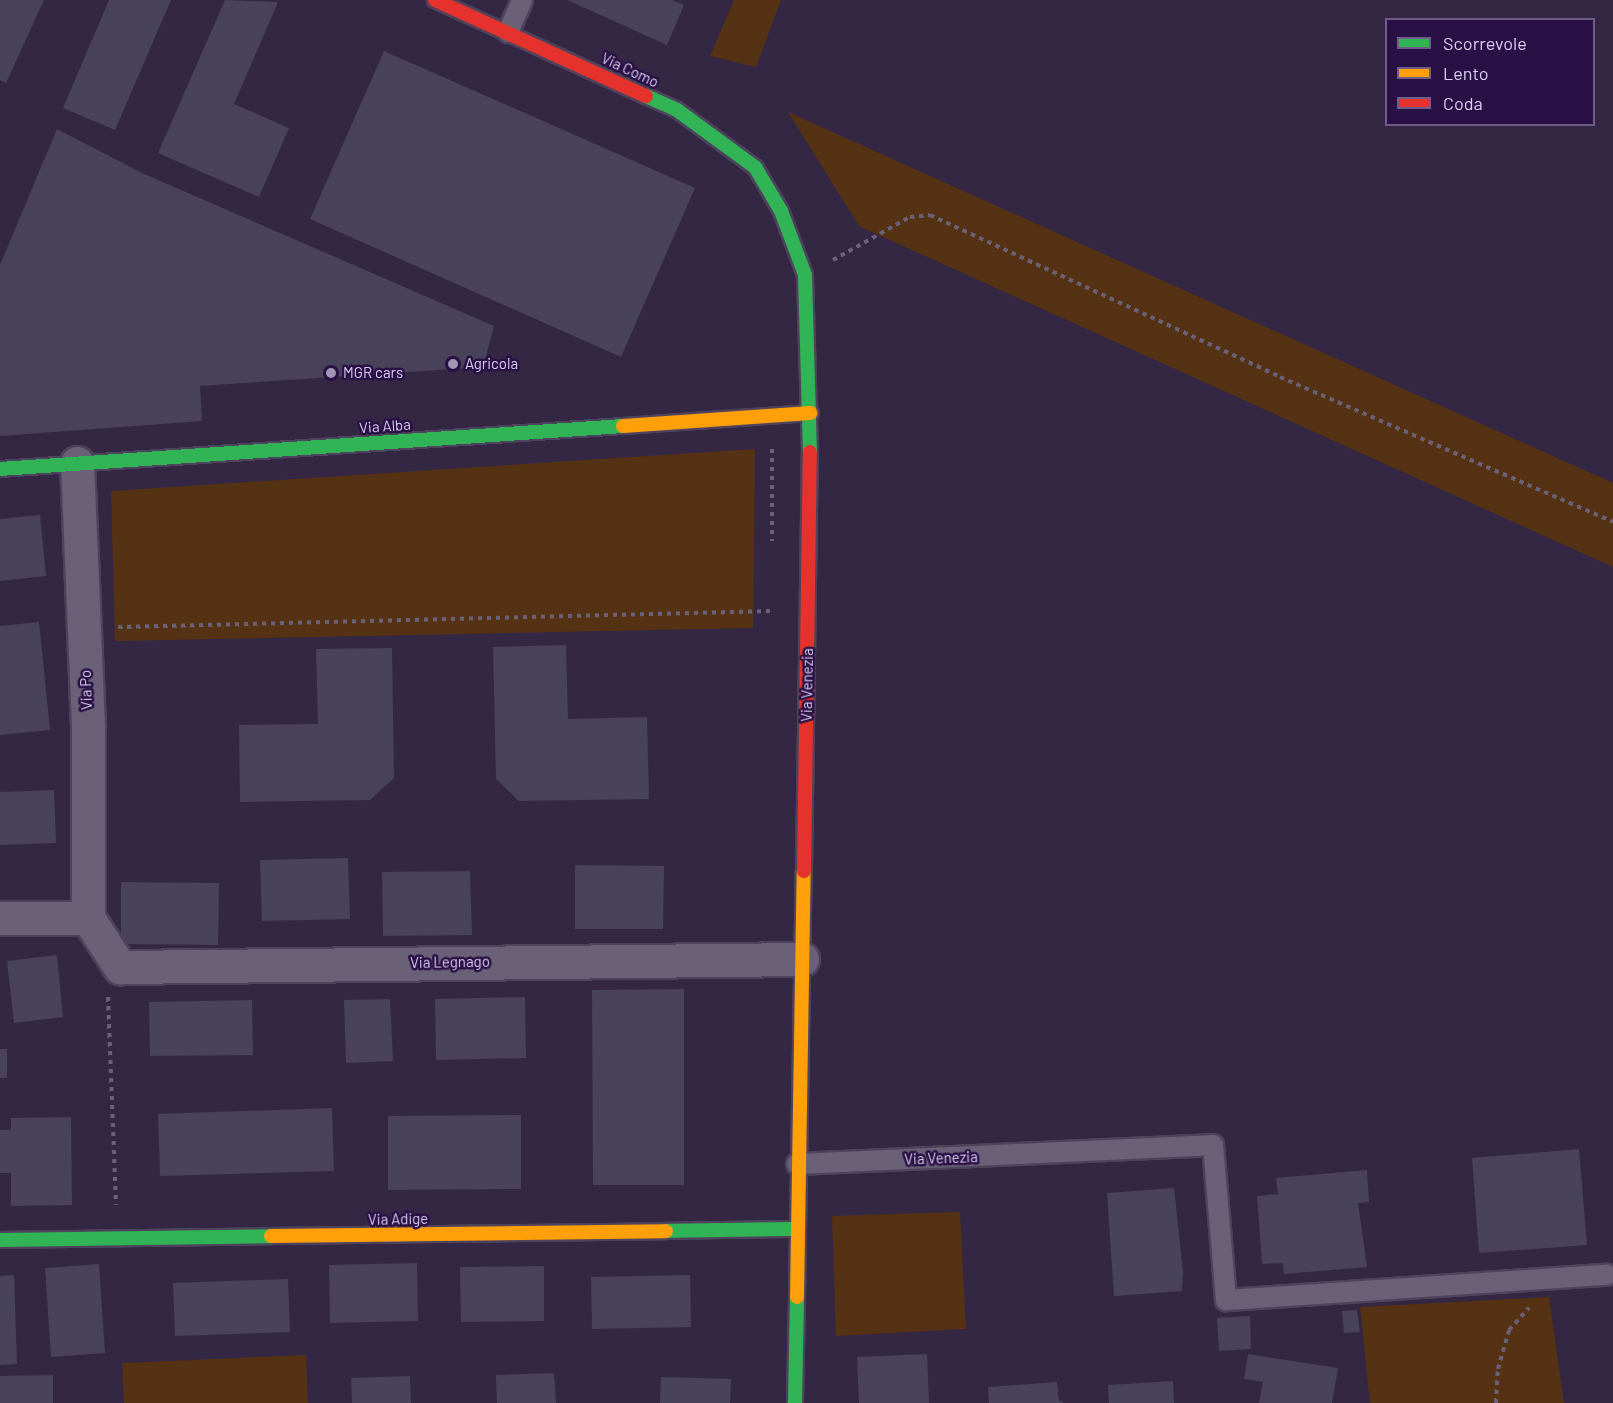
<!DOCTYPE html>
<style>
body{margin:0}
#map{position:relative;width:1613px;height:1403px;overflow:hidden;background:#342744;font-family:Barlow,sans-serif}
div>[style]{position:absolute}
[style*='--x']{left:calc(var(--x)*1px);top:calc(var(--y)*1px);width:calc(var(--w)*1px);rotate:calc(var(--a)*1deg)}
.green>*{inset:0;background:#563214}
.building>*{inset:0;background:#48425a}
.path>*{height:4px;margin-top:-2px;transform-origin:0;background:repeating-linear-gradient(90deg,#6a6177 0 4.5px,transparent 0 9px)}
.roads{filter:drop-shadow(2px 0 #4e435c) drop-shadow(-2px 0 #4e435c) drop-shadow(0 2px #4e435c) drop-shadow(0 -2px #4e435c)}
.lane>*{height:20px;margin:-10px;padding:0 10px;transform-origin:10px;border-radius:10px;background:#6a6078}
.street>*{height:33px;margin:-16.5px;padding:0 16.5px;transform-origin:16.5px;border-radius:16.5px;background:#6a6078}
.fast>*{height:14px;margin:-7px;padding:0 7px;transform-origin:7px;border-radius:7px;background:#30b455}
.slow>*{height:14px;margin:-7px;padding:0 7px;transform-origin:7px;border-radius:7px;background:#ff9f0a}
.jam>*{height:14px;margin:-7px;padding:0 7px;transform-origin:7px;border-radius:7px;background:#e5322d}
.dots>*{width:16px;height:16px;translate:-50% -50%;box-sizing:border-box;border:3px solid #291045;border-radius:50%}
span{translate:-50% -50%;white-space:nowrap;text-align:center;line-height:1.15;-webkit-text-stroke:5px #291045;paint-order:stroke}
.street-label{font-size:15px;color:#dbcff0}
.poi-label{font-size:15px;color:#dbcff0}
.left{translate:0 -50%;text-align:left}
.legend{position:absolute;left:1385px;top:18px;width:210px;height:108px;box-sizing:border-box;background:#291045;border:2px solid #705c89;margin:0;padding:8px 10px;list-style:none;font-size:18px;color:#dbcff0}
.legend li{display:flex;align-items:center;gap:12px;height:30px}
.legend b{width:30px;border:2px solid #705c89}
</style>
<div id="map">
<div class="green">
<div style="clip-path:polygon(734px 0,781px 0,756px 67px,710px 56px)"></div>
<div style="clip-path:polygon(788px 112px,1613px 483px,1613px 567px,859px 226px)"></div>
<div style="clip-path:polygon(755px 449px,753px 628px,115px 641px,111px 491px)"></div>
<div style="clip-path:polygon(960px 1212px,966px 1329px,836px 1336px,832px 1216px)"></div>
<div style="clip-path:polygon(1549px 1297px,1564px 1403px,1370px 1403px,1360px 1307px)"></div>
<div style="clip-path:polygon(306px 1355px,308px 1403px,124px 1403px,122px 1363px)"></div>
</div>
<div class="building">
<div style="clip-path:polygon(0 0,44px 0,6px 83px,0 80px)"></div>
<div style="clip-path:polygon(109px 0,171px 0,115px 130px,63px 108px)"></div>
<div style="clip-path:polygon(225px 0,278px 2px,234px 104px,289px 128px,259px 197px,158px 153px)"></div>
<div style="clip-path:polygon(567px 0,672px 0,684px 5px,667px 45px)"></div>
<div style="clip-path:polygon(384px 51px,695px 188px,621px 357px,310px 219px)"></div>
<div style="clip-path:polygon(57px 129px,142px 173px,494px 326px,483px 367px,200px 386px,202px 421px,0 436px,0 265px)"></div>
<div style="clip-path:polygon(40px 515px,46px 576px,0 581px,0 519px)"></div>
<div style="clip-path:polygon(39px 622px,50px 730px,0 735px,0 626px)"></div>
<div style="clip-path:polygon(566px 645px,568px 719px,647px 717px,649px 799px,519px 801px,496px 779px,493px 647px)"></div>
<div style="clip-path:polygon(392px 648px,394px 778px,370px 800px,240px 802px,239px 725px,318px 724px,316px 649px)"></div>
<div style="clip-path:polygon(54px 790px,56px 843px,0 845px,0 792px)"></div>
<div style="clip-path:polygon(348px 858px,350px 919px,262px 921px,260px 860px)"></div>
<div style="clip-path:polygon(575px 865px,664px 866px,663px 929px,575px 929px)"></div>
<div style="clip-path:polygon(470px 871px,472px 935px,383px 936px,382px 872px)"></div>
<div style="clip-path:polygon(121px 882px,219px 883px,218px 945px,121px 944px)"></div>
<div style="clip-path:polygon(57px 955px,63px 1017px,14px 1023px,7px 961px)"></div>
<div style="clip-path:polygon(684px 989px,684px 1185px,593px 1185px,592px 990px)"></div>
<div style="clip-path:polygon(525px 997px,526px 1058px,436px 1060px,435px 999px)"></div>
<div style="clip-path:polygon(390px 999px,393px 1061px,346px 1063px,344px 1000px)"></div>
<div style="clip-path:polygon(252px 1000px,253px 1055px,150px 1056px,149px 1002px)"></div>
<div style="clip-path:polygon(0 1049px,7px 1049px,7px 1078px,0 1078px)"></div>
<div style="clip-path:polygon(332px 1108px,334px 1171px,160px 1176px,158px 1114px)"></div>
<div style="clip-path:polygon(521px 1115px,521px 1189px,388px 1190px,388px 1116px)"></div>
<div style="clip-path:polygon(71px 1117px,72px 1205px,11px 1206px,11px 1173px,0 1173px,0 1130px,11px 1130px,11px 1118px)"></div>
<div style="clip-path:polygon(1579px 1149px,1587px 1245px,1479px 1253px,1472px 1158px)"></div>
<div style="clip-path:polygon(1367px 1170px,1369px 1202px,1358px 1203px,1367px 1267px,1284px 1274px,1283px 1263px,1262px 1264px,1257px 1196px,1278px 1194px,1276px 1178px)"></div>
<div style="clip-path:polygon(1174px 1188px,1183px 1272px,1182px 1291px,1114px 1296px,1107px 1193px)"></div>
<div style="clip-path:polygon(417px 1263px,418px 1321px,330px 1323px,329px 1265px)"></div>
<div style="clip-path:polygon(99px 1264px,105px 1353px,51px 1357px,45px 1268px)"></div>
<div style="clip-path:polygon(544px 1266px,544px 1321px,461px 1322px,460px 1267px)"></div>
<div style="clip-path:polygon(14px 1275px,17px 1364px,0 1365px,0 1276px)"></div>
<div style="clip-path:polygon(690px 1275px,691px 1327px,592px 1329px,591px 1277px)"></div>
<div style="clip-path:polygon(288px 1279px,290px 1332px,175px 1336px,173px 1283px)"></div>
<div style="clip-path:polygon(1357px 1310px,1360px 1332px,1344px 1333px,1342px 1311px)"></div>
<div style="clip-path:polygon(1250px 1316px,1251px 1349px,1219px 1351px,1217px 1318px)"></div>
<div style="clip-path:polygon(927px 1354px,929px 1403px,859px 1403px,857px 1357px)"></div>
<div style="clip-path:polygon(1248px 1354px,1338px 1368px,1332px 1403px,1259px 1403px,1263px 1382px,1244px 1379px)"></div>
<div style="clip-path:polygon(554px 1373px,556px 1403px,497px 1403px,496px 1375px)"></div>
<div style="clip-path:polygon(53px 1375px,53px 1403px,0 1403px,0 1376px)"></div>
<div style="clip-path:polygon(410px 1376px,411px 1403px,352px 1403px,351px 1378px)"></div>
<div style="clip-path:polygon(661px 1377px,731px 1379px,730px 1403px,660px 1403px)"></div>
<div style="clip-path:polygon(1173px 1381px,1174px 1403px,1109px 1403px,1108px 1385px)"></div>
<div style="clip-path:polygon(1057px 1382px,1059px 1400px,1064px 1403px,989px 1403px,988px 1387px)"></div>
</div>
<div class="path">
<div style="--x:833;--y:260;--w:88;--a:-29.2"></div>
<div style="--x:910;--y:217;--w:20;--a:-6"></div>
<div style="--x:930;--y:215;--w:386;--a:24.8"></div>
<div style="--x:1280;--y:377;--w:363;--a:23.5"></div>
<div style="--x:772;--y:449;--w:92;--a:90"></div>
<div style="--x:118;--y:627;--w:654;--a:-1.4"></div>
<div style="--x:108;--y:997;--w:208;--a:87.8"></div>
<div style="--x:1496;--y:1403;--w:34;--a:-87"></div>
<div style="--x:1498;--y:1369;--w:41;--a:-74.2"></div>
<div style="--x:1509;--y:1330;--w:30;--a:-48"></div>
</div>
<div class="roads">
<div class="lane">
<div style="--x:508;--y:32;--w:35;--a:-66"></div>
<div style="--x:797;--y:1164;--w:416;--a:-2.6"></div>
<div style="--x:1213;--y:1145;--w:156;--a:85.2"></div>
<div style="--x:1226;--y:1300;--w:382;--a:-3.8"></div>
</div>
<div class="street">
<div style="--x:77;--y:463;--w:266;--a:87.6"></div>
<div style="--x:88;--y:729;--w:189;--a:90"></div>
<div style="--x:0;--y:918;--w:88;--a:0"></div>
<div style="--x:88;--y:918;--w:59;--a:56.9"></div>
<div style="--x:120;--y:967;--w:682;--a:-0.67"></div>
</div>
<div class="fast">
<div style="--x:646;--y:96;--w:34;--a:24"></div>
<div style="--x:677;--y:110;--w:97;--a:36.2"></div>
<div style="--x:755;--y:167;--w:51;--a:59.4"></div>
<div style="--x:781;--y:211;--w:68;--a:69.4"></div>
<div style="--x:805;--y:275;--w:177;--a:88.4"></div>
<div style="--x:0;--y:469;--w:624;--a:-3.95"></div>
<div style="--x:666;--y:1231;--w:130;--a:-0.9"></div>
<div style="--x:0;--y:1240;--w:271;--a:-0.8"></div>
<div style="--x:795;--y:1403;--w:106;--a:-88.9"></div>
</div>
<div class="slow">
<div style="--x:623;--y:426;--w:188;--a:-4"></div>
<div style="--x:271;--y:1236;--w:395;--a:-0.7"></div>
<div style="--x:797;--y:1297;--w:426;--a:-89.1"></div>
</div>
<div class="jam">
<div style="--x:435;--y:0;--w:232;--a:24.5"></div>
<div style="--x:804;--y:871;--w:419;--a:-89.2"></div>
</div>
</div>
<div class="dots">
<div style="left:453px;top:364px;background:#a194b4"></div>
<div style="left:331px;top:373px;background:#a194b4"></div>
</div>
<div class="street-label">
<span style="left:630px;top:70px;rotate:25deg">Via Como</span>
<span style="left:385px;top:426px;rotate:-4deg">Via Alba</span>
<span style="left:807px;top:685px;rotate:-89deg">Via Venezia</span>
<span style="left:86px;top:690px;rotate:-92deg">Via Po</span>
<span style="left:450px;top:962px;rotate:-1deg">Via Legnago</span>
<span style="left:941px;top:1158px;rotate:-2deg">Via Venezia</span>
<span style="left:398px;top:1219px;rotate:-1deg">Via Adige</span>
</div>
<div class="poi-label">
<span class="left" style="left:465px;top:364px">Agricola</span>
<span class="left" style="left:343px;top:373px">MGR cars</span>
</div>
<ul class="legend">
<li><b style="height:8px;background:#30b455"></b>Scorrevole</li>
<li><b style="height:8px;background:#ff9f0a"></b>Lento</li>
<li><b style="height:8px;background:#e5322d"></b>Coda</li>
</ul>
</div>
